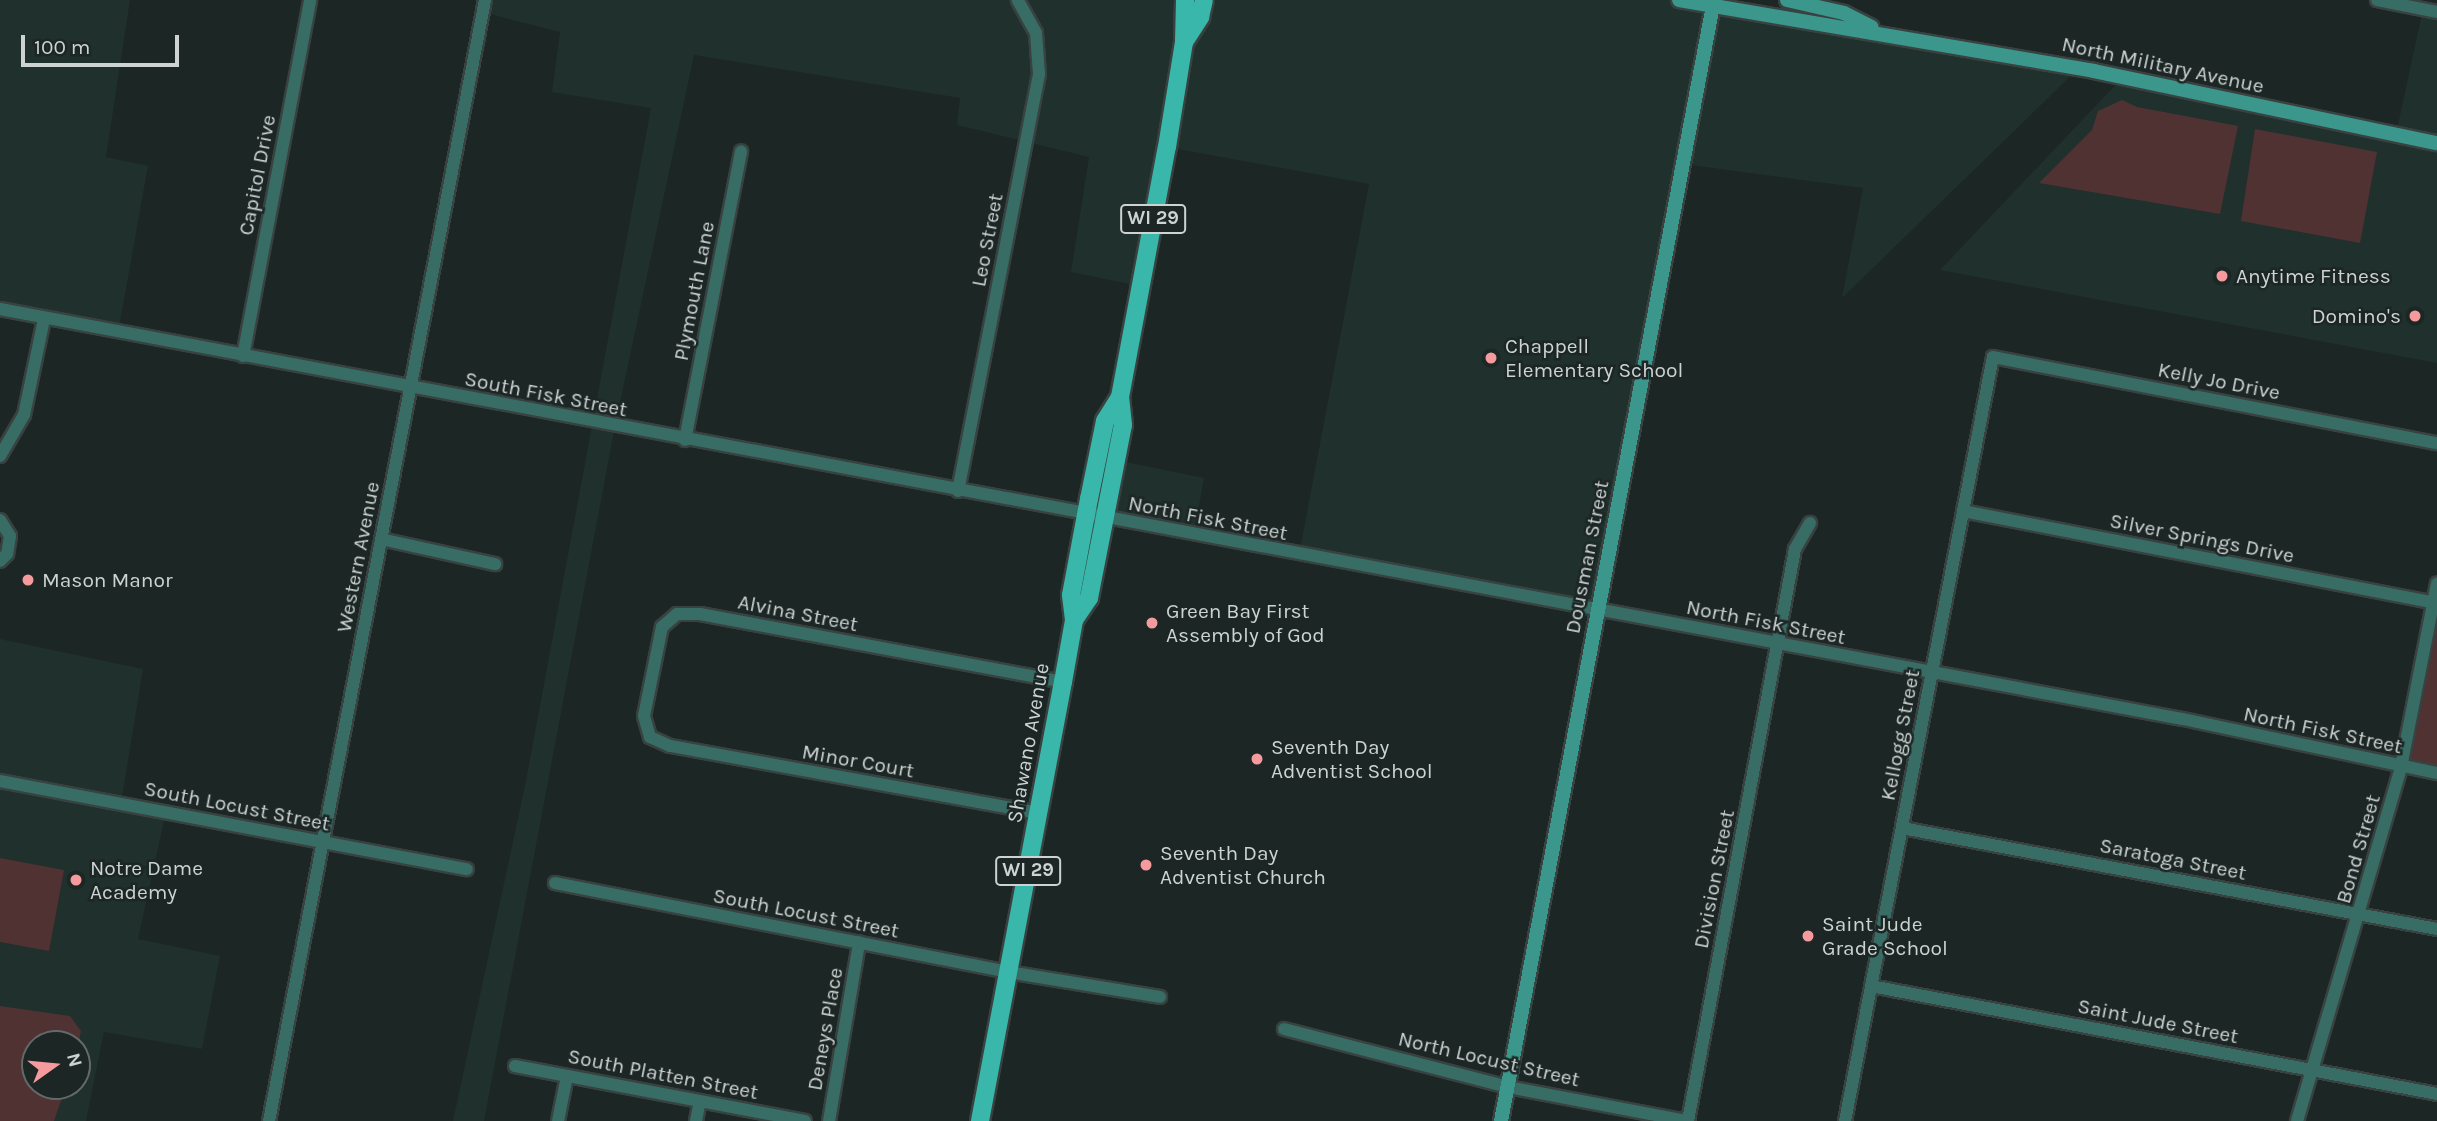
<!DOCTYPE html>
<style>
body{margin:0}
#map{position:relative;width:2437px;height:1121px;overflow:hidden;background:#1c2625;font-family:Karla,sans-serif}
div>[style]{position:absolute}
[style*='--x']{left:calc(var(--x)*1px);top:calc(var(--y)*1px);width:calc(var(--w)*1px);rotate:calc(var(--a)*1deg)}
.built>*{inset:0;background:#1f302d}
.green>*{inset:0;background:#513232}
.roads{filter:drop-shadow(2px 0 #384241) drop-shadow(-2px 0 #384241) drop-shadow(0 2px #384241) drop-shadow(0 -2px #384241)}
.street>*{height:12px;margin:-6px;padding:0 6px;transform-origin:6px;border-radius:6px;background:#386d66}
.secondary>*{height:14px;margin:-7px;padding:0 7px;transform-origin:7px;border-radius:7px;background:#3b978c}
.primary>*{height:18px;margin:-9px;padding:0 9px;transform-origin:9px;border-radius:9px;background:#39b7aa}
.dots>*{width:19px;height:19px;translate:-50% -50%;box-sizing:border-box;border:4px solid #1c2625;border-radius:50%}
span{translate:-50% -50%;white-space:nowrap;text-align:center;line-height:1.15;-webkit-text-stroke:5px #1c2625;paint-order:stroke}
.shield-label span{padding:2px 5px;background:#1c2625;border:2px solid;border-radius:5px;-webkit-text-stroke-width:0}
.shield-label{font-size:19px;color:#ccd3d2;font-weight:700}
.street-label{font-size:21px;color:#ccd3d2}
.poi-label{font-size:21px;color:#ccd3d2}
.left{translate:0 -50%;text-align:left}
.right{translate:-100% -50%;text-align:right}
.north{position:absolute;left:21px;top:1030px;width:70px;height:70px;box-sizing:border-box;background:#1c2625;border:2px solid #626b6a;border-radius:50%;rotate:75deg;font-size:19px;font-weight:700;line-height:28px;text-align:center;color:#ccd3d2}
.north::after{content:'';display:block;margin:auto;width:24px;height:32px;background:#f59b9d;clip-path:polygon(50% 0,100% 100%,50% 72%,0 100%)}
.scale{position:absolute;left:21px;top:35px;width:158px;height:32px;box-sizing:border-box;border:4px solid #ccd3d2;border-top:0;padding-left:9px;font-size:21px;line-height:24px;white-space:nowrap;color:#ccd3d2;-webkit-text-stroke:5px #1c2625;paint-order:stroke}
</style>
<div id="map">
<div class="built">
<div style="clip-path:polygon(0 0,130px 0,106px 157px,148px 166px,118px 333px,0 309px)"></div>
<div style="clip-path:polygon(485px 0,1679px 0,2079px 68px,1842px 298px,1863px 188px,1683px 164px,1599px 611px,1299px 555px,1369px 184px,1167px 147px,1140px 286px,1071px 272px,1089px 157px,957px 125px,960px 98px,694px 55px,615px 426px,484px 1121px,453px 1121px,526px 781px,651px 108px,552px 92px,560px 32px,482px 12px)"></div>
<div style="clip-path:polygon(2423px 9px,2437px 12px,2437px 363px,1940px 270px,2123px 77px,2396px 134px)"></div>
<div style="clip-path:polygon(1116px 460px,1204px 478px,1194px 535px,1104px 518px)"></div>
<div style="clip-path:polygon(evenodd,0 639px,143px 669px,121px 803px,166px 812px,138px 939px,220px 956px,202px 1049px,104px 1032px,86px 1121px,0 1121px,0 639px,35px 1044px,77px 1044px,77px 1086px,35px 1086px,35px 1044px)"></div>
</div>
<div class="green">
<div style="clip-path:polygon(2122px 100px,2137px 107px,2238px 126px,2220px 214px,2039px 183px,2092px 130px,2098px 111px)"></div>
<div style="clip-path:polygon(2255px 129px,2377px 152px,2360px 243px,2241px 221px)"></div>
<div style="clip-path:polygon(2437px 587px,2437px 773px,2401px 767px)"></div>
<div style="clip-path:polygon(0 858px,64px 870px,49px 951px,0 942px)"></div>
<div style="clip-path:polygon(0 1006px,70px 1016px,81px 1031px,77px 1050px,77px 1044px,35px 1044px,35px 1086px,66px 1086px,54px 1121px,0 1121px)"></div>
</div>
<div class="roads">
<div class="street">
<div style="--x:2377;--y:0;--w:61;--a:11.3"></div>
<div style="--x:0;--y:309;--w:2221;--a:10.64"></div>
<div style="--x:2183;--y:719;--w:260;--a:12"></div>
<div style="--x:243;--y:356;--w:362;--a:-79.3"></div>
<div style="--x:685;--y:440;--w:294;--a:-79"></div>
<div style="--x:0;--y:456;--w:48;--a:-59.7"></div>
<div style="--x:24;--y:415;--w:98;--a:-78.2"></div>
<div style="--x:958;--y:491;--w:425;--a:-79"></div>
<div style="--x:1039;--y:74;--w:41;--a:-94.2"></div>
<div style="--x:1036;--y:33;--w:38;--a:-119"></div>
<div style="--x:1963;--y:511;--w:479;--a:11"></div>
<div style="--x:0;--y:520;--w:19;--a:58"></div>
<div style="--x:10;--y:536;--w:18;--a:99"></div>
<div style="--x:7;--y:554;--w:10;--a:135"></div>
<div style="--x:381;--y:539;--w:117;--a:12.4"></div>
<div style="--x:0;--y:781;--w:475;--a:10.7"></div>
<div style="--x:1039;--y:813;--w:375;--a:-169.7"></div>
<div style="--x:670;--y:746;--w:22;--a:-156"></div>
<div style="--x:650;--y:737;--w:22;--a:-106"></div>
<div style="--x:644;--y:716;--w:91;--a:-78.6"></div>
<div style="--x:662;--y:627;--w:20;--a:-41"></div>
<div style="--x:677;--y:614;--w:23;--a:0"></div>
<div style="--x:700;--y:614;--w:369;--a:10.6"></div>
<div style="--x:1902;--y:828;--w:544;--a:10.69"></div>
<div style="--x:555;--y:883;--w:462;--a:11.1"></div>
<div style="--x:1008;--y:972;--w:154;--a:9.3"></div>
<div style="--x:1871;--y:986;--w:576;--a:10.8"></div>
<div style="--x:1284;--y:1029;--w:231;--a:14.5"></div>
<div style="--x:1508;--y:1087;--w:182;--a:10.8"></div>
<div style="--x:515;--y:1066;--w:295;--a:10.7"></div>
<div style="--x:269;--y:1121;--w:1142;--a:-79.09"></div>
<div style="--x:558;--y:1121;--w:46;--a:-78.7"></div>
<div style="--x:696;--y:1121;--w:20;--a:-79"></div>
<div style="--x:829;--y:1121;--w:181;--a:-80.4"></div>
<div style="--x:1688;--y:1121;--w:582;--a:-79.4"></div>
<div style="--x:1795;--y:549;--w:30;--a:-60"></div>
<div style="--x:1845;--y:1121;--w:778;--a:-79.04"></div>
<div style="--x:1993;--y:357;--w:452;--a:11"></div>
<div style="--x:2297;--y:1121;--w:369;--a:-73.6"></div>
<div style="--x:2401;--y:767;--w:187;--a:-78.9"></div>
</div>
<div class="secondary">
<div style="--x:1679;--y:0;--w:421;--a:9.7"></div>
<div style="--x:2094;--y:71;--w:350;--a:11.9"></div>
<div style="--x:1787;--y:0;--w:58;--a:12.8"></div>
<div style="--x:1844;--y:13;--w:31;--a:27"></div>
<div style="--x:1501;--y:1121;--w:1141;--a:-79.24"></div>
</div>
<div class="primary">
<div style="--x:1184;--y:42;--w:30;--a:-57"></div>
<div style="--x:1200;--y:17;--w:17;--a:-77"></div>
<div style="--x:1074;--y:620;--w:27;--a:-56"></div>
<div style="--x:1089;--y:598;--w:176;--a:-78.9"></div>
<div style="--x:1123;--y:425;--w:28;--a:-96"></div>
<div style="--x:1120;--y:397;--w:254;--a:-79.4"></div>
<div style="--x:1167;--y:147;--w:106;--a:-80.8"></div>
<div style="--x:1184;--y:42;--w:42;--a:-88.6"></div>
<div style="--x:980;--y:1121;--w:447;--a:-79.3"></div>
<div style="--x:1063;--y:682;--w:63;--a:-79.9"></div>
<div style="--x:1074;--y:620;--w:25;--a:-97"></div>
<div style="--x:1071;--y:595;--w:98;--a:-79.4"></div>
<div style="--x:1089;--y:499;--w:80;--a:-78.4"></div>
<div style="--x:1105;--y:421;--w:28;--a:-58"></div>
</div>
</div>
<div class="dots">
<div style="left:2222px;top:276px;background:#f59b9d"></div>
<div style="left:2415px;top:316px;background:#f59b9d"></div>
<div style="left:1491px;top:358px;background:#f59b9d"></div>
<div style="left:28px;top:580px;background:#f59b9d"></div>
<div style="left:1152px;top:623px;background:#f59b9d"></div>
<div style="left:1257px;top:759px;background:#f59b9d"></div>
<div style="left:1146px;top:865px;background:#f59b9d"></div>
<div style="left:76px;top:880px;background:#f59b9d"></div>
<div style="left:1808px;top:936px;background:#f59b9d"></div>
</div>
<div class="shield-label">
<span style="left:1153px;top:219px">WI 29</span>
<span style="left:1028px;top:871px">WI 29</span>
</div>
<div class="street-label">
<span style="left:2163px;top:65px;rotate:12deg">North Military Avenue</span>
<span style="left:257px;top:175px;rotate:-79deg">Capitol Drive</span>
<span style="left:987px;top:240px;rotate:-79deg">Leo Street</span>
<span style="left:694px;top:291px;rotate:-79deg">Plymouth Lane</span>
<span style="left:2219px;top:381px;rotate:11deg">Kelly Jo Drive</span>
<span style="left:546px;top:394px;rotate:11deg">South Fisk Street</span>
<span style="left:1208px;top:518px;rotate:11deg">North Fisk Street</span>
<span style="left:2202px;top:538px;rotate:11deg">Silver Springs Drive</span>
<span style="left:358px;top:557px;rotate:-79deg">Western Avenue</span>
<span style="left:1587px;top:557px;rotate:-79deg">Dousman Street</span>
<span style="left:798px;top:613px;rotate:11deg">Alvina Street</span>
<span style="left:1766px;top:622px;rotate:11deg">North Fisk Street</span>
<span style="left:2323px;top:730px;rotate:12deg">North Fisk Street</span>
<span style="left:1900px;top:735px;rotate:-79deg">Kellogg Street</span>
<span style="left:1028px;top:743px;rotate:-80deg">Shawano Avenue</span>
<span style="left:858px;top:761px;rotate:10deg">Minor Court</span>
<span style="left:237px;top:806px;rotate:11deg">South Locust Street</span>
<span style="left:2358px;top:849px;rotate:-74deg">Bond Street</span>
<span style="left:2173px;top:859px;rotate:11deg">Saratoga Street</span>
<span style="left:1714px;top:879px;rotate:-79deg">Division Street</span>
<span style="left:806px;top:913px;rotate:11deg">South Locust Street</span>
<span style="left:2158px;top:1021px;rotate:11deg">Saint Jude Street</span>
<span style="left:825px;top:1029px;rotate:-80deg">Deneys Place</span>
<span style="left:1489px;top:1059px;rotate:13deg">North Locust Street</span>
<span style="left:663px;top:1074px;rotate:11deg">South Platten Street</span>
</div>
<div class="poi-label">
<span class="left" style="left:2236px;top:276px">Anytime Fitness</span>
<span class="right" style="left:2401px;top:316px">Domino's</span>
<span class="left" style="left:1505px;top:358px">Chappell<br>Elementary School</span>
<span class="left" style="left:42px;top:580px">Mason Manor</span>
<span class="left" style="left:1166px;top:623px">Green Bay First<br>Assembly of God</span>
<span class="left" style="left:1271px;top:759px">Seventh Day<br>Adventist School</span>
<span class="left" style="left:1160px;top:865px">Seventh Day<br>Adventist Church</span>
<span class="left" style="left:90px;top:880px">Notre Dame<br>Academy</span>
<span class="left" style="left:1822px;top:936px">Saint Jude<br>Grade School</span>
</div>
<div class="north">N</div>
<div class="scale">100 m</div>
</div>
